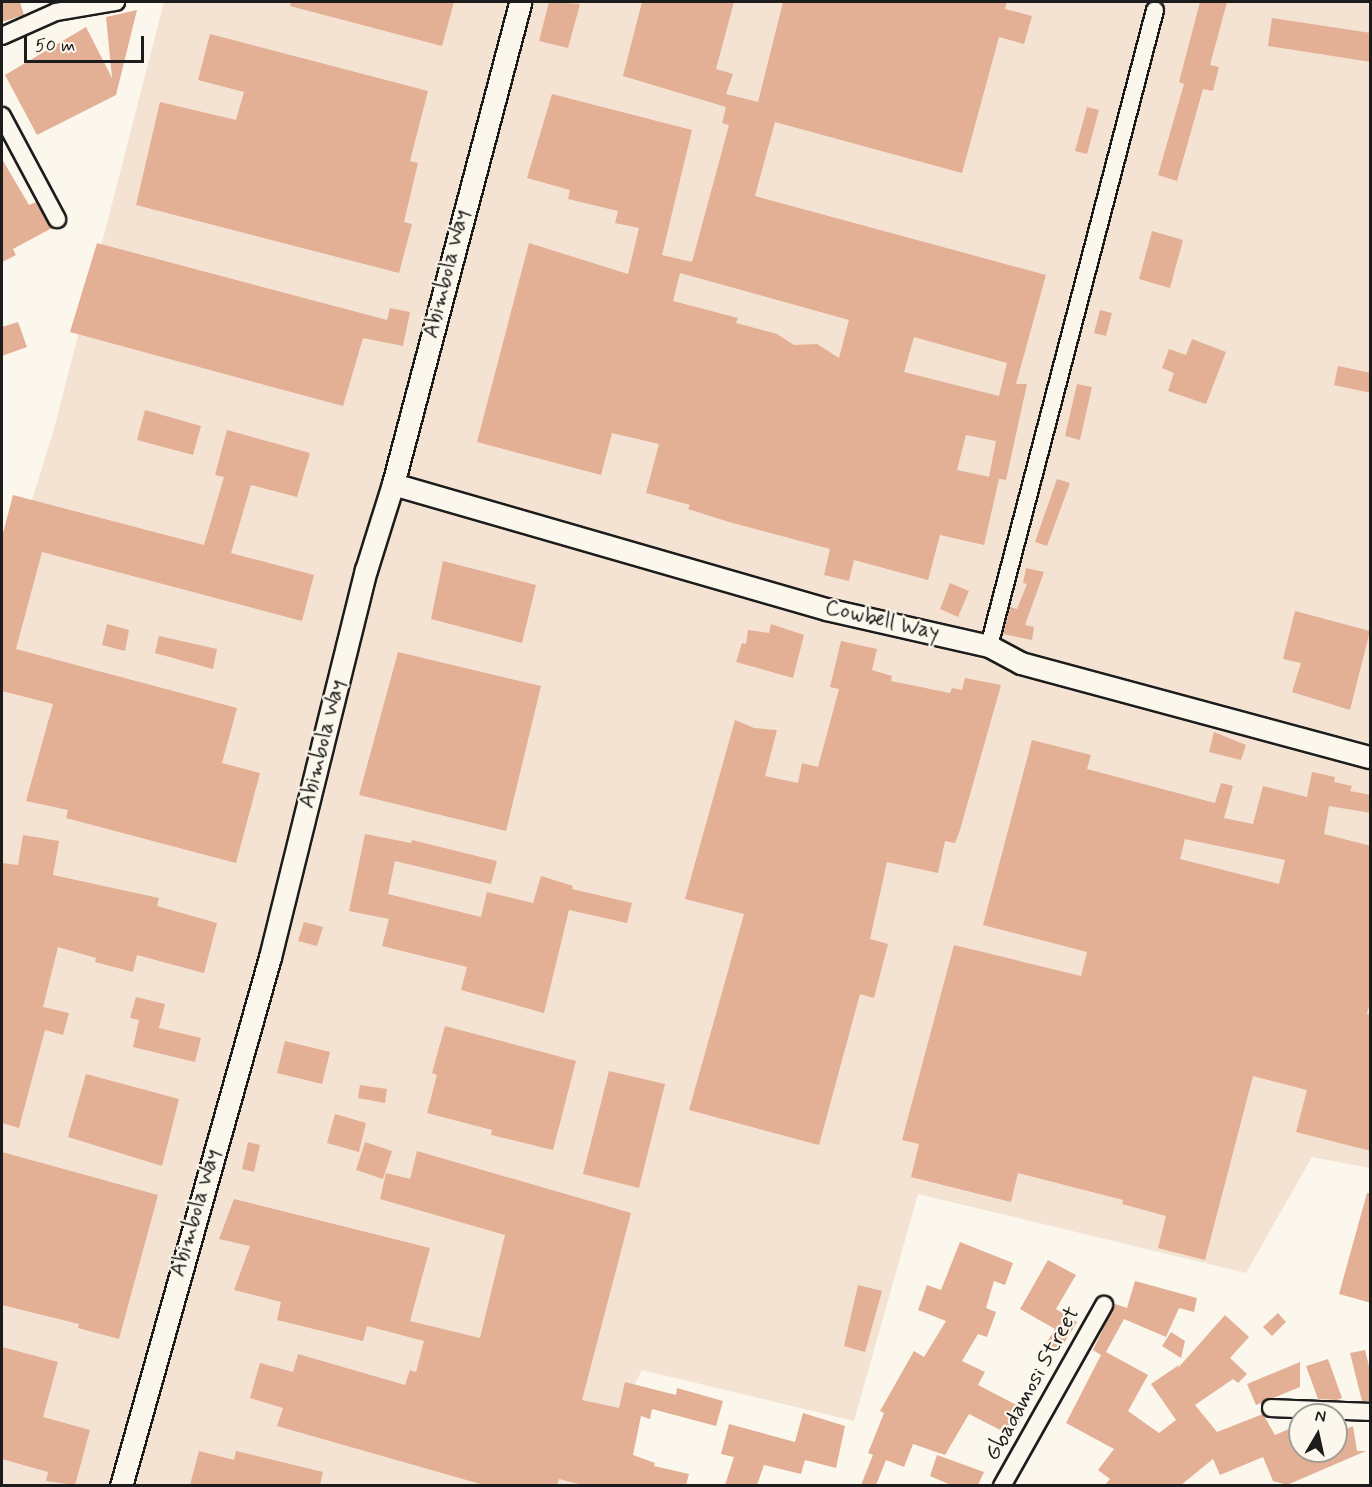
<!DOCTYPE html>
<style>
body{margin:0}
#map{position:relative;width:1372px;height:1487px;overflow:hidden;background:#fbf7ec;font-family:Mynerve,sans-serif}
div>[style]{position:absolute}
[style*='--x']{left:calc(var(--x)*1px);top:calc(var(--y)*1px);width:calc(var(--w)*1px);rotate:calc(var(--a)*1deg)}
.built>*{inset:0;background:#f4e2d2}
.building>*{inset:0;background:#e3b096}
.roads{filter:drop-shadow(2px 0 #1c1c1c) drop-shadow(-2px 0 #1c1c1c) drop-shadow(0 2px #1c1c1c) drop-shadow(0 -2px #1c1c1c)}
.minor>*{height:16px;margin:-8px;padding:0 8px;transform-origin:8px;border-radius:8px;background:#fbf7ec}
.tertiary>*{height:21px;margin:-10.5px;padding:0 10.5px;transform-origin:10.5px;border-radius:10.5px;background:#fbf7ec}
span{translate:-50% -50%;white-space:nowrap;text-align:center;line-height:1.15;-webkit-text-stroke:4.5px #fbf7ec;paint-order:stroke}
.street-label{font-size:22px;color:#1c1c1c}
.frame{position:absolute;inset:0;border:3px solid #1c1c1c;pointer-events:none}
.north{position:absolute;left:1288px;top:1403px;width:60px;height:60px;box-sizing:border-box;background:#fbf7ec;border:2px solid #a29f99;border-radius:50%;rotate:9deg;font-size:16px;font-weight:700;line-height:24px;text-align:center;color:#1c1c1c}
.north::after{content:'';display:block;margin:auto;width:21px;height:27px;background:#1c1c1c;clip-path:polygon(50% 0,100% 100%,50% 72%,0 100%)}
.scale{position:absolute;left:24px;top:36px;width:120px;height:27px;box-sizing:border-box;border:3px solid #1c1c1c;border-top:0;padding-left:8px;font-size:18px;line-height:21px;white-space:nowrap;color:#1c1c1c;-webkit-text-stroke:4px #fbf7ec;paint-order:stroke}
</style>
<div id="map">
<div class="built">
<div style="clip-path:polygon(164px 2px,1370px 2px,1370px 1168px,1312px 1157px,1246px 1273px,918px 1194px,854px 1421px,642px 1370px,584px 1485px,2px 1486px,2px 597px,54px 429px)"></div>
</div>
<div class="building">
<div style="clip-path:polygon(2px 2px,20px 2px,24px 15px,2px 22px)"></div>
<div style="clip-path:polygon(291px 2px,454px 2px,442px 46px,290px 6px)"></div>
<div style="clip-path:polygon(549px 2px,580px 4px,568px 48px,539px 41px)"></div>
<div style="clip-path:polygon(evenodd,642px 2px,734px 2px,716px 69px,733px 74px,726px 94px,758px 102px,783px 2px,1007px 2px,1005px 9px,1032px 16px,1024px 44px,999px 37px,962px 173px,775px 122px,755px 196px,1046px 275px,1016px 384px,1027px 384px,1006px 480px,989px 477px,996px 441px,966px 435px,957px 470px,999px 479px,984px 545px,940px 535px,928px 580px,854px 560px,849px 581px,824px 575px,830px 549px,729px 522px,688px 509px,690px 505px,646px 493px,659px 444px,612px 433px,601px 475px,477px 442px,529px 243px,628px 274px,639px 228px,615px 223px,618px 211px,568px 199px,570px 190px,527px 178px,552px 94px,692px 130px,662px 255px,692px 262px,729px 125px,722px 123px,726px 107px,623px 76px,642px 2px,680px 273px,849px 320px,839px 358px,817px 344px,794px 345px,777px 334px,736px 323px,738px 318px,673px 301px,680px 273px,642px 2px,914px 337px,1007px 363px,999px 396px,904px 372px,914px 337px)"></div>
<div style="clip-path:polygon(1200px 2px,1227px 2px,1210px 65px,1219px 67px,1213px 91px,1203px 89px,1177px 181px,1158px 175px,1184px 84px,1179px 82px)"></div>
<div style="clip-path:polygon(137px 10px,116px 95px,37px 135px,5px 75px,86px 27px,112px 78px,106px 17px)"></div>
<div style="clip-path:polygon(1272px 18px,1371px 33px,1371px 62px,1268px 46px)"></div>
<div style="clip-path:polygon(210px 34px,428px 91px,410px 161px,418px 163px,404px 222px,412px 224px,399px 273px,136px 205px,160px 102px,236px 120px,244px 92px,198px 80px)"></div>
<div style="clip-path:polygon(1087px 107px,1099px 110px,1087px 154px,1075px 151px)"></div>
<div style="clip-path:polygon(2px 159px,29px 205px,36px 202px,52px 228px,13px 249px,16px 255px,2px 262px)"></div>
<div style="clip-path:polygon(1152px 231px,1183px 240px,1170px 288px,1139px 279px)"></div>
<div style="clip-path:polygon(97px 243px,387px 320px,390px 308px,410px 312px,403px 346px,363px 338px,343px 406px,70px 332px)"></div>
<div style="clip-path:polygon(1100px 310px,1112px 313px,1106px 336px,1094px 333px)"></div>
<div style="clip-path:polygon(18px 322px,27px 347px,2px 356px,2px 327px)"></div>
<div style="clip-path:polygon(1192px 339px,1226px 352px,1206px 404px,1168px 391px,1174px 373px,1162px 368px,1169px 349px,1186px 355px)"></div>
<div style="clip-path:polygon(1338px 366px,1371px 373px,1371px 393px,1334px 385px)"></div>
<div style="clip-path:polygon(1077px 384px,1092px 387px,1080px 440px,1065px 436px)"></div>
<div style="clip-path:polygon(145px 410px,201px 426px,193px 455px,137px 440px)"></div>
<div style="clip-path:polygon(227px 430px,310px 453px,297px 497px,251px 485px,231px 553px,314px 575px,302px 621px,42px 552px,16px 649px,237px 708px,222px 763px,260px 773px,236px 863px,66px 818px,68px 810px,26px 801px,53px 704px,2px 691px,2px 537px,13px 495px,204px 545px,224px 477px,215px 475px)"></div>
<div style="clip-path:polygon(1057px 479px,1070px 483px,1047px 546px,1035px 542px)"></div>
<div style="clip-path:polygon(443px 561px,536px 585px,522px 643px,431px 619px)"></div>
<div style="clip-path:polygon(1026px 568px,1044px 572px,1025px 625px,1034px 627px,1032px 640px,1003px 634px,1010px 607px,1017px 609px,1027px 584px,1023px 583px)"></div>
<div style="clip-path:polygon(950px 583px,969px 591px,958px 617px,940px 609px)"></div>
<div style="clip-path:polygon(1295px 611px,1370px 631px,1350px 710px,1292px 692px,1301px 663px,1283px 659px)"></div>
<div style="clip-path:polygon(107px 624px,129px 630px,125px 651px,102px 645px)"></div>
<div style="clip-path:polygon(771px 624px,804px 635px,793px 678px,736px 662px,742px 643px,746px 644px,748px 630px,769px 633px)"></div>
<div style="clip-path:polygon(159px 636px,217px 649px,213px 669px,155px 653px)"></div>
<div style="clip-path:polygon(841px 641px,877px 649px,872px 670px,892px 676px,891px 681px,950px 693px,952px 688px,962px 690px,965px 678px,1001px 685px,960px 830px,955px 843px,945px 841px,938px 873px,887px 862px,870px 939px,888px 944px,874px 998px,860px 994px,819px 1145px,689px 1110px,744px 914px,685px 899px,735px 720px,754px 728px,777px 730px,765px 776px,798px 783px,802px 763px,818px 767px,839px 689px,830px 687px)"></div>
<div style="clip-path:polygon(398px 652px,541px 686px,506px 831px,359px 795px)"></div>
<div style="clip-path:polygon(1214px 732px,1246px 745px,1241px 760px,1209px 752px)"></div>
<div style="clip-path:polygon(evenodd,1032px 740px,1091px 755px,1087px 769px,1215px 803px,1221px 783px,1233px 786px,1224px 818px,1253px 824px,1263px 786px,1307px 797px,1312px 772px,1335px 777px,1334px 782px,1352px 786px,1350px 791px,1371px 795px,1371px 813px,1329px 806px,1324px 834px,1371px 846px,1371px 998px,1367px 1014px,1371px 1015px,1371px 1151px,1296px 1132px,1307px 1090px,1253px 1076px,1205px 1260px,1158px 1248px,1166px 1216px,1122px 1204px,1123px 1200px,1018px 1173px,1011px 1202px,911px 1177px,919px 1144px,902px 1140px,954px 945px,1081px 976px,1087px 952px,983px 925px,1032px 740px,1185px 839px,1285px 860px,1279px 884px,1180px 859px,1185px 839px)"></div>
<div style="clip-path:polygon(365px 834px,411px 843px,412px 840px,497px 861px,491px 884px,395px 861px,388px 894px,481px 917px,487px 892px,533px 903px,541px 876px,573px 886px,572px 889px,632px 903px,627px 923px,569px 910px,544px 1013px,461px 990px,467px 967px,382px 946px,389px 919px,349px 911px)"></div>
<div style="clip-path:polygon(23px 835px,59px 841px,53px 875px,159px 898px,157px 906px,217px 923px,204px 973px,137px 955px,133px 972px,95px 962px,96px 958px,58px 947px,43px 1007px,69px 1013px,63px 1035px,45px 1030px,19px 1128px,2px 1123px,2px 863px,18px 865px)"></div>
<div style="clip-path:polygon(304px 922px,323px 927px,317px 946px,298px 941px)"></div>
<div style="clip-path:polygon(136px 997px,165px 1004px,159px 1028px,201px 1038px,195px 1062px,133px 1047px,139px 1020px,130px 1018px)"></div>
<div style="clip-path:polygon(445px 1026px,576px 1061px,553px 1150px,491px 1135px,492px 1130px,427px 1113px,437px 1075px,432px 1073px)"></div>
<div style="clip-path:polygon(285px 1041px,330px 1052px,322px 1084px,277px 1073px)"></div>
<div style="clip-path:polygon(609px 1071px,665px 1084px,639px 1188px,583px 1174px)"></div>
<div style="clip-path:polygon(86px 1074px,179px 1099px,162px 1166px,68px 1137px)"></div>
<div style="clip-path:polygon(360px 1085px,387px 1089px,385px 1103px,358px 1098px)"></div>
<div style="clip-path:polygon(335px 1114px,366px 1123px,359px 1152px,327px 1143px)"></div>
<div style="clip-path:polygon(248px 1142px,260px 1145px,254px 1172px,242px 1169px)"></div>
<div style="clip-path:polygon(365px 1142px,392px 1151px,383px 1179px,356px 1170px)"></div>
<div style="clip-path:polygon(417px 1151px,631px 1213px,582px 1400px,619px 1408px,625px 1382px,676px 1395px,677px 1388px,723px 1401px,716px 1426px,652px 1409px,650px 1419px,641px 1416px,633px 1455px,655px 1463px,654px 1466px,689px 1474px,686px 1485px,583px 1485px,559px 1479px,557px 1485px,484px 1485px,277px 1426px,283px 1408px,250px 1398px,260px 1363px,293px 1372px,298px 1354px,405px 1385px,410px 1370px,416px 1372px,424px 1341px,367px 1326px,363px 1341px,277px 1320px,281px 1302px,234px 1290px,250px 1246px,219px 1239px,234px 1199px,430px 1248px,410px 1321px,480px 1338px,505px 1235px,380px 1199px,386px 1173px,410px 1179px)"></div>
<div style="clip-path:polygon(2px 1152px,158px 1195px,119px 1339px,78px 1328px,79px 1324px,2px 1305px)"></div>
<div style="clip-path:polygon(1367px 1193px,1371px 1193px,1371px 1303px,1339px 1294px)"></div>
<div style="clip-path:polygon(960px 1242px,1013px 1263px,1005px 1285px,994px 1281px,986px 1308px,996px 1312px,987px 1337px,978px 1334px,962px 1361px,985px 1372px,978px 1385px,1026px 1410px,1012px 1436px,969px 1414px,945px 1455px,913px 1444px,904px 1467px,886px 1460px,876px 1485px,861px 1485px,873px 1455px,868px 1453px,884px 1413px,880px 1411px,914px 1351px,924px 1357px,946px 1321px,918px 1310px,927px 1285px,941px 1290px)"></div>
<div style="clip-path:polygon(1048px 1260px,1076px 1275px,1056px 1309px,1077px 1322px,1058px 1353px,1045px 1345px,1055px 1329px,1020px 1309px)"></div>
<div style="clip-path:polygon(1135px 1281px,1197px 1298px,1194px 1312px,1179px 1308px,1166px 1337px,1124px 1319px,1106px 1352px,1148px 1375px,1128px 1411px,1159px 1433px,1176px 1420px,1151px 1384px,1179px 1365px,1178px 1368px,1225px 1315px,1249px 1337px,1230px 1358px,1247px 1374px,1238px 1383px,1233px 1379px,1195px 1405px,1217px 1432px,1263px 1414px,1275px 1435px,1300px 1424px,1300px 1451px,1336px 1451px,1336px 1434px,1353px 1426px,1357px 1451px,1366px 1451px,1287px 1485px,1273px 1481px,1263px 1457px,1220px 1475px,1213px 1459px,1181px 1485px,1105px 1485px,1110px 1479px,1098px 1470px,1114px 1449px,1066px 1423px,1101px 1355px,1093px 1350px,1115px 1304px,1127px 1308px)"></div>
<div style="clip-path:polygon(858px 1285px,882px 1291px,865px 1352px,844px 1346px)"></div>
<div style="clip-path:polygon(1278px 1313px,1286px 1322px,1272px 1336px,1263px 1327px)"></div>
<div style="clip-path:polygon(1171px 1332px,1185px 1341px,1181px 1358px,1162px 1346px)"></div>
<div style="clip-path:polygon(2px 1347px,58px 1362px,43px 1417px,90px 1430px,75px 1485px,46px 1481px,48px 1472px,2px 1459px)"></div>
<div style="clip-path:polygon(1365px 1350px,1371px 1374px,1371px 1402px,1362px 1401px,1350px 1353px)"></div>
<div style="clip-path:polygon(1328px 1359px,1342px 1398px,1337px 1400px,1318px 1399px,1306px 1366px)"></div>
<div style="clip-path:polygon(1300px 1362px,1300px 1387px,1256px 1405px,1247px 1384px)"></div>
<div style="clip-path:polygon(803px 1413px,845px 1426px,836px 1468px,805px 1460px,801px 1474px,764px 1465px,757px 1485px,725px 1485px,734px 1457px,721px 1454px,729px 1424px,795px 1442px)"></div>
<div style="clip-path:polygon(199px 1451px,234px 1460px,236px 1451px,323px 1472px,320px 1485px,190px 1485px)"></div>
<div style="clip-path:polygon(937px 1455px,984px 1472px,978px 1485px,951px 1485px,930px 1476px)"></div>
</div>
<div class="roads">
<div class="minor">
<div style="--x:2;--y:36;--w:59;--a:-24"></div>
<div style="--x:56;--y:12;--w:61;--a:-9.5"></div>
<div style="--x:2;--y:116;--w:117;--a:61.9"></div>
<div style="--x:989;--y:646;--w:657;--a:-75.37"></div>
<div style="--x:1271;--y:1408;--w:99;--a:2.3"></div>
<div style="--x:1002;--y:1486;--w:208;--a:-60.6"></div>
</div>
<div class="tertiary">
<div style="--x:393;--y:484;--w:451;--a:16.1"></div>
<div style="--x:826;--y:609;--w:167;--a:12.8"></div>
<div style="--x:989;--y:646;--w:36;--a:28"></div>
<div style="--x:1021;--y:663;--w:361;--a:15.1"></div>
<div style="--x:121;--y:1486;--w:550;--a:-74.27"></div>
<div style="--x:270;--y:957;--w:399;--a:-76.1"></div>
<div style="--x:366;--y:570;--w:90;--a:-72.6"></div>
<div style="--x:393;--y:484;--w:498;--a:-75.2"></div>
</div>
</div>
<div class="street-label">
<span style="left:447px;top:274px;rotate:-76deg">Abimbola Way</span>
<span style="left:882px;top:621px;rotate:13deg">Cowbell Way</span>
<span style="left:323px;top:744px;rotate:-76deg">Abimbola Way</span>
<span style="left:196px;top:1213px;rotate:-74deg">Abimbola Way</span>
<span style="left:1033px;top:1384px;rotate:-61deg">Gbadamosi Street</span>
</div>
<div class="frame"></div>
<div class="north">N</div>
<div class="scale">50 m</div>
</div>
